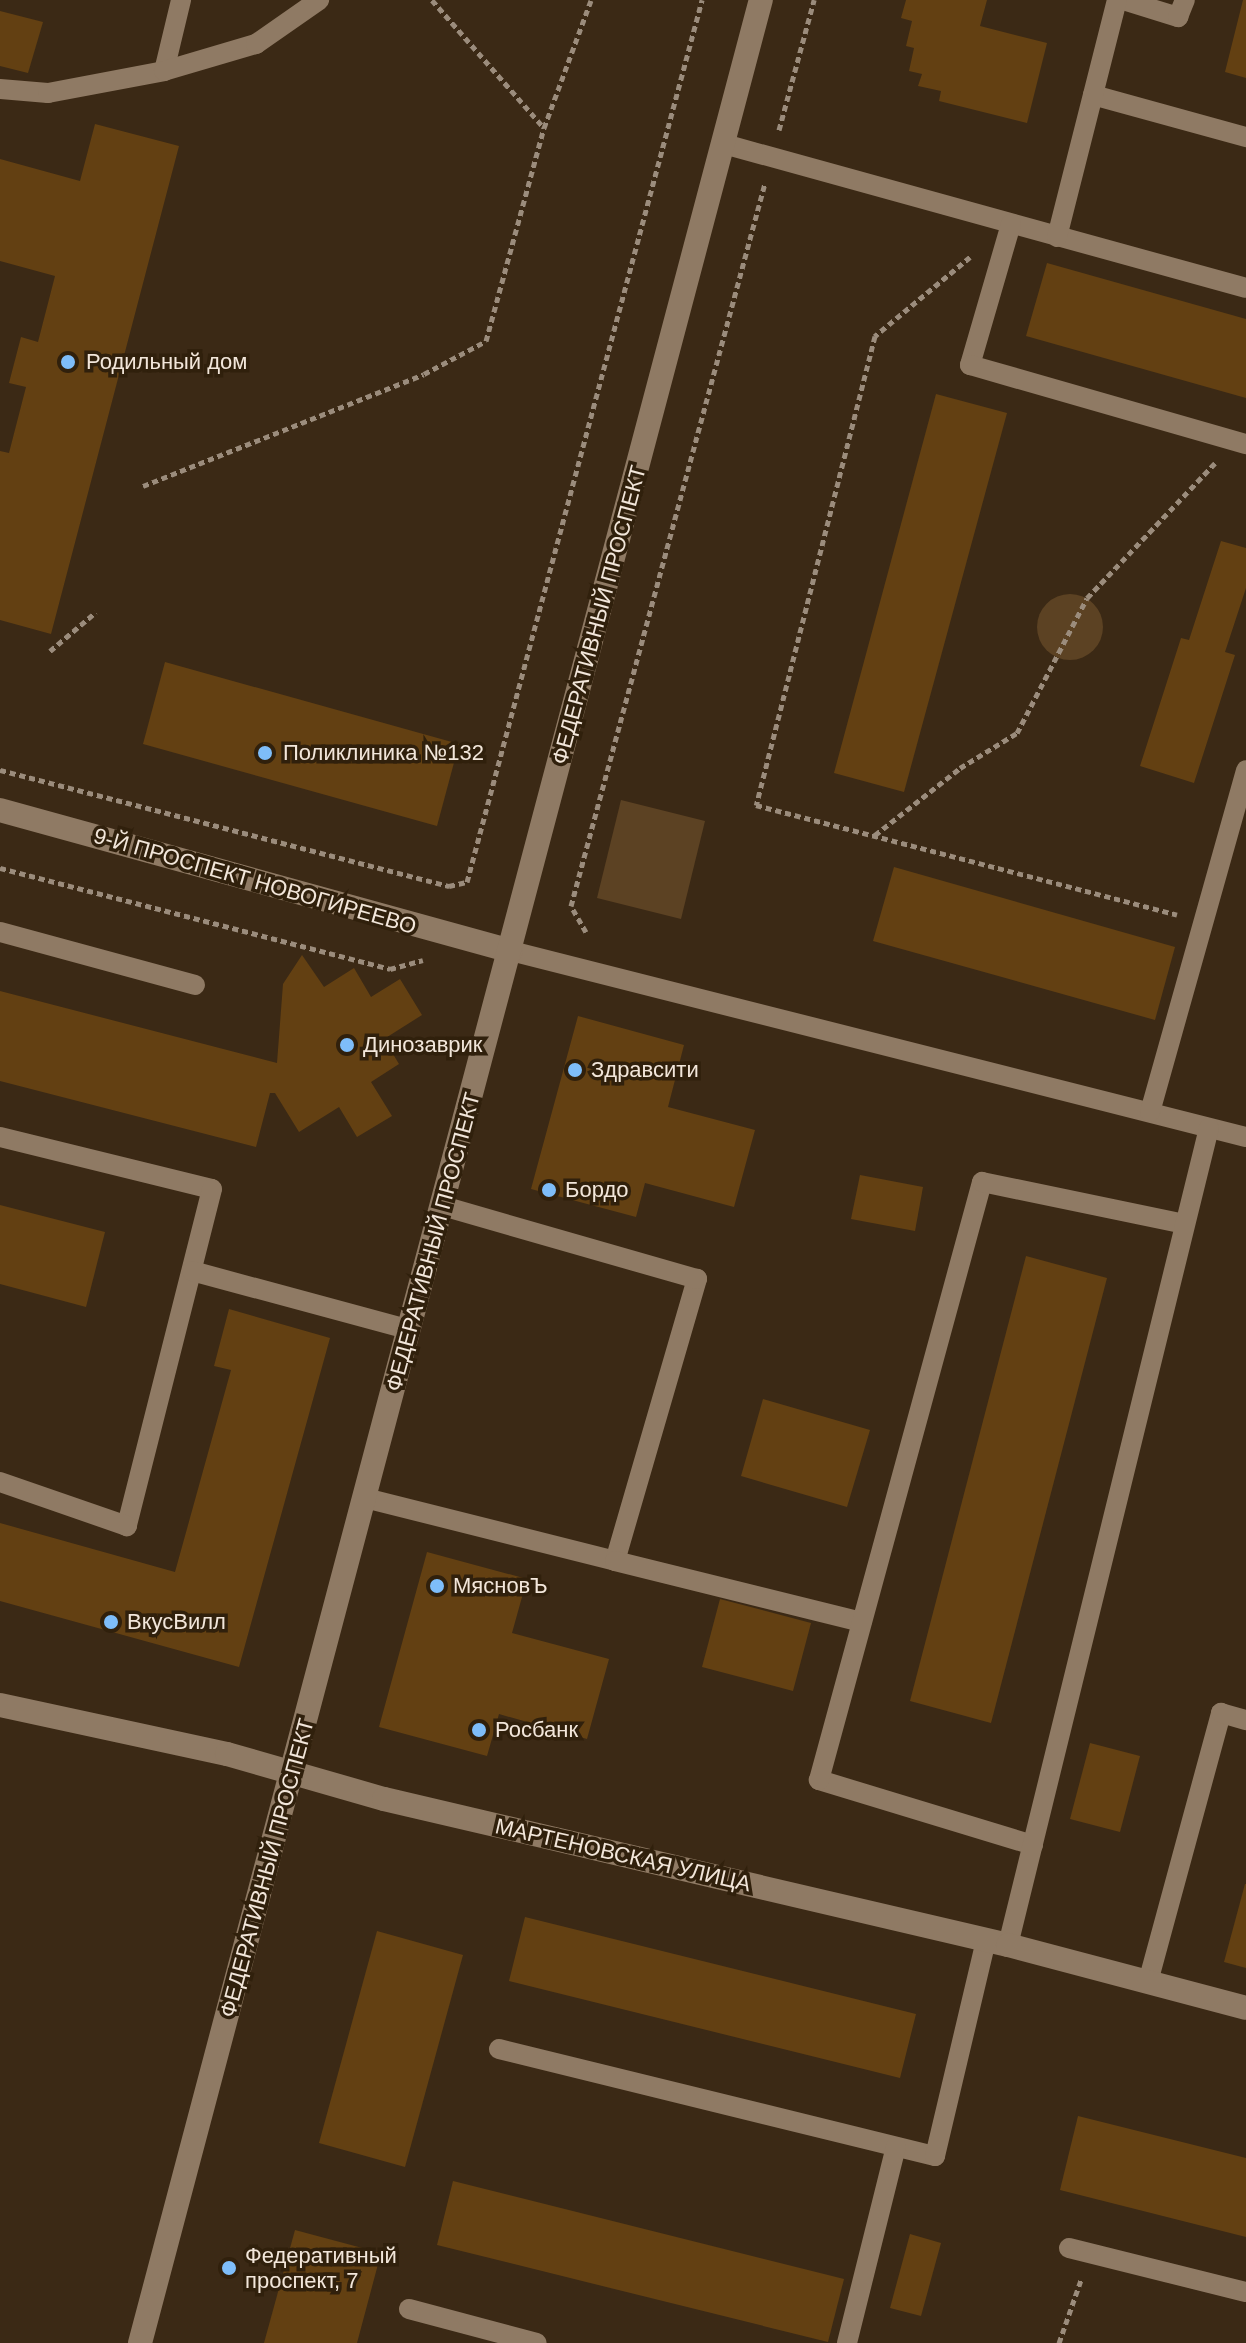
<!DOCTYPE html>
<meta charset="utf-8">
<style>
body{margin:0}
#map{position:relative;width:1246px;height:2343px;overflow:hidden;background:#3b2915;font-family:Helvetica,sans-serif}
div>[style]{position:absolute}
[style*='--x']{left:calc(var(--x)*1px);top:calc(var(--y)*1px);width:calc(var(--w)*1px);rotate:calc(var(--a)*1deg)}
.green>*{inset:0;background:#5c4223}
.round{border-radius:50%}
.building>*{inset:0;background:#634012}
.path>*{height:5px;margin-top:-2.5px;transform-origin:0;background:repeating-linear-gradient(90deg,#9b8c7c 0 6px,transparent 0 10px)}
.lane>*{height:20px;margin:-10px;padding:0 10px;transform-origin:10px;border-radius:10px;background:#8f7a64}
.street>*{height:24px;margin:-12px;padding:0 12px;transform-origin:12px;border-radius:12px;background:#8f7a64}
.dots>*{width:22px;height:22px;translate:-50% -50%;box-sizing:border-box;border:4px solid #30200c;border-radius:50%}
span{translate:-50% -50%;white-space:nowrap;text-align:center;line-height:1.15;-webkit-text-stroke:7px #30200c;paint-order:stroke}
.poi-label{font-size:22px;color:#f2e6da}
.left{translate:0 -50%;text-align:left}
.street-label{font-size:22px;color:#f2e6da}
</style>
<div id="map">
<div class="green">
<div class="round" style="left:1037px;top:594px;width:66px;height:66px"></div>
<div style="clip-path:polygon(621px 800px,705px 821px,681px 919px,597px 898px)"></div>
</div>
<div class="building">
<div style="clip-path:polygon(906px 0,987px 0,980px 26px,1047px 43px,1027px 123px,939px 101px,941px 91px,918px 86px,922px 74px,909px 71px,914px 48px,906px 46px,912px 21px,901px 18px)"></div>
<div style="clip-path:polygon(1243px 0,1246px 0,1246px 78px,1225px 72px)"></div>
<div style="clip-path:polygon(0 11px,43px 22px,28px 73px,0 66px)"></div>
<div style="clip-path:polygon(95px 124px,179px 146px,51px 634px,0 620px,0 451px,9px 453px,26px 387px,9px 383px,21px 337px,38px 342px,55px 276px,0 261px,0 159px,80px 181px)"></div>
<div style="clip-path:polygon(1047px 263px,1246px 319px,1246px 398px,1026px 336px)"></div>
<div style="clip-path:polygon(936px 394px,1007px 413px,904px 792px,834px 773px)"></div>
<div style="clip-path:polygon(1221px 541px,1246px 548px,1246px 588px,1225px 652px,1235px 655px,1194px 783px,1140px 766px,1181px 638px,1189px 640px)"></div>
<div style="clip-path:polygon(165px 662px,459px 744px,437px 826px,143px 744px)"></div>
<div style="clip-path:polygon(894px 867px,1175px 947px,1155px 1020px,873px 941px)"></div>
<div style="clip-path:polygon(302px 955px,324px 987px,354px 968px,371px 997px,400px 979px,422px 1015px,384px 1039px,399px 1064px,371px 1082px,392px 1116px,357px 1137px,339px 1107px,299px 1132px,275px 1093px,270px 1093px,256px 1147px,0 1081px,0 991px,277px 1063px,283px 984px)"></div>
<div style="clip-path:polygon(578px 1016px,684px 1045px,668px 1107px,755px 1130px,734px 1207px,645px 1183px,636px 1217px,531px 1189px)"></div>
<div style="clip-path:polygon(860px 1175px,923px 1187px,915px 1231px,851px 1219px)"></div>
<div style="clip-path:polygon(0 1205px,105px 1232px,86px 1307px,0 1284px)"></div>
<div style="clip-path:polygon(1026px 1256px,1107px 1278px,991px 1723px,910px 1701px)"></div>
<div style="clip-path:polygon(229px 1309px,330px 1338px,239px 1667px,0 1601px,0 1523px,175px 1572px,231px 1370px,214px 1366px)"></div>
<div style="clip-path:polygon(763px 1399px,870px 1430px,847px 1507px,741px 1476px)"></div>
<div style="clip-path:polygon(427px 1552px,527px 1579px,512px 1633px,609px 1659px,587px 1739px,499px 1714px,487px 1756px,379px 1727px)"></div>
<div style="clip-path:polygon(720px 1599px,811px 1623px,793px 1691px,702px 1667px)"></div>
<div style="clip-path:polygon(1090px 1743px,1140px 1756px,1120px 1832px,1070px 1819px)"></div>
<div style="clip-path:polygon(1245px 1884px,1246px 1884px,1246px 1968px,1224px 1962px)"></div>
<div style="clip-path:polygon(525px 1917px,916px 2014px,900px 2078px,509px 1981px)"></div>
<div style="clip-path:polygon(377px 1931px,463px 1955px,405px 2167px,319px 2143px)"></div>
<div style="clip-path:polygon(1078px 2116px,1246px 2158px,1246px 2237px,1060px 2190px)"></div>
<div style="clip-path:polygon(453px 2181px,844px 2279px,828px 2342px,437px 2245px)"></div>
<div style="clip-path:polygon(295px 2230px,381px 2253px,357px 2343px,264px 2343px)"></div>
<div style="clip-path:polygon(910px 2234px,941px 2243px,921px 2316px,890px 2308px)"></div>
</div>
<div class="path">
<div style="--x:432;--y:0;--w:170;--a:48.8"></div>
<div style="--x:779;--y:130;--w:135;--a:-74.9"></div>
<div style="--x:970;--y:257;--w:124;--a:140.3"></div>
<div style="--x:875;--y:336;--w:484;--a:104.2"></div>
<div style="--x:756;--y:805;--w:435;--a:14.6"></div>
<div style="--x:143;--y:486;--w:302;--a:-21.7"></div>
<div style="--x:424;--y:374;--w:70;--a:-28"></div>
<div style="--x:486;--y:341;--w:221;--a:-74.8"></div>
<div style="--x:544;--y:128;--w:136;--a:-69.8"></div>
<div style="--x:50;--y:651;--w:60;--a:-40.3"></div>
<div style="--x:0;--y:770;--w:464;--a:14.5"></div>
<div style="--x:449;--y:886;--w:18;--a:-13"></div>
<div style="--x:467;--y:882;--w:913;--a:-75.08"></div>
<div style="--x:875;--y:835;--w:108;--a:-38.2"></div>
<div style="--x:960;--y:768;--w:67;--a:-31.6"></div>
<div style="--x:1017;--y:733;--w:152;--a:-62.6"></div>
<div style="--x:1087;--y:598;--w:186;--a:-46.5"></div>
<div style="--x:0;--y:868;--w:403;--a:14.5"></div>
<div style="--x:390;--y:969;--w:34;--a:-15"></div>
<div style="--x:586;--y:932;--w:30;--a:-120"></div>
<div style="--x:571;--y:906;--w:749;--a:-74.98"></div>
<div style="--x:1059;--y:2343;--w:67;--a:-70.8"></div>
</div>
<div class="lane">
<div style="--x:1123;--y:0;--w:58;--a:17.2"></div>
<div style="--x:1178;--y:17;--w:18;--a:-68"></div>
<div style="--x:164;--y:71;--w:73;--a:-76.5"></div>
<div style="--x:0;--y:89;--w:48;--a:4.8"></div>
<div style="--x:48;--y:93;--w:118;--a:-10.7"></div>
<div style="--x:164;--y:71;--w:96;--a:-16.4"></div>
<div style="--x:256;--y:44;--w:77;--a:-34.9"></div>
<div style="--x:1093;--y:95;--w:159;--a:15.4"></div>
<div style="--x:724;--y:144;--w:541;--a:15.42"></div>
<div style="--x:1011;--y:224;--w:147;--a:106.2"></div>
<div style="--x:970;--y:365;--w:287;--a:16"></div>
<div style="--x:1057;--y:237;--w:244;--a:-75.8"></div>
<div style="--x:0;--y:932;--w:202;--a:15.2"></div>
<div style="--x:511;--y:951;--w:758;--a:14.2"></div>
<div style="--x:1150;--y:1112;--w:355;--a:-74.3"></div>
<div style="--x:0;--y:1137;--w:218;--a:13.8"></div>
<div style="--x:212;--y:1189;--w:348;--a:104.2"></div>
<div style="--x:127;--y:1526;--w:134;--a:-160.9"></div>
<div style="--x:192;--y:1271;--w:226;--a:15.1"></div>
<div style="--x:365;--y:1498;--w:258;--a:14.1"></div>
<div style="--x:615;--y:1561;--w:294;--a:-73.8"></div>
<div style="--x:697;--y:1279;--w:264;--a:-164"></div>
<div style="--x:615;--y:1561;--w:254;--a:13.9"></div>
<div style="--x:1033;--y:1845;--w:224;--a:-163.1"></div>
<div style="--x:819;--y:1780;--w:620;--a:-74.75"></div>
<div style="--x:982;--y:1182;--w:207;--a:11.7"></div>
<div style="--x:1008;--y:1945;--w:841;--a:-76.18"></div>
<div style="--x:1148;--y:1982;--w:279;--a:-74.8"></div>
<div style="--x:1221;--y:1713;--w:26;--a:16"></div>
<div style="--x:499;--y:2049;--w:449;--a:13.8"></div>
<div style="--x:935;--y:2156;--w:222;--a:-76.7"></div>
<div style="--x:1069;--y:2248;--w:182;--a:14"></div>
<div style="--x:409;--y:2309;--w:132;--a:14.9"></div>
<div style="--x:847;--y:2343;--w:202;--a:-76"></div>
</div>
<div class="street">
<div style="--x:0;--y:810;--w:530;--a:15.43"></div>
<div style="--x:0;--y:1705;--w:232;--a:12.2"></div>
<div style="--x:227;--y:1754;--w:163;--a:16"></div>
<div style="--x:384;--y:1799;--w:641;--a:13.17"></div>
<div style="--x:1008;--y:1945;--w:246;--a:14.8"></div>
<div style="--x:140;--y:2343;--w:2424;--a:-75.16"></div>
</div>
<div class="dots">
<div style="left:68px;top:362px;background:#7ebdf9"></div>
<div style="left:265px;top:753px;background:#7ebdf9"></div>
<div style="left:347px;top:1045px;background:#7ebdf9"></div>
<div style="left:575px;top:1070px;background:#7ebdf9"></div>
<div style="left:549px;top:1190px;background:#7ebdf9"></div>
<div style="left:437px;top:1586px;background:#7ebdf9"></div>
<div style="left:111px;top:1622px;background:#7ebdf9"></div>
<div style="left:479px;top:1730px;background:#7ebdf9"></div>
<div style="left:229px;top:2268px;background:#7ebdf9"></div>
</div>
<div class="poi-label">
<span class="left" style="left:86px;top:362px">Родильный дом</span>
<span class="left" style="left:283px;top:753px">Поликлиника №132</span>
<span class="left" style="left:363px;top:1045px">Динозаврик</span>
<span class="left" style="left:591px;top:1070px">Здравсити</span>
<span class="left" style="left:565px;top:1190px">Бордо</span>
<span class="left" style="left:453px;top:1586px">МясновЪ</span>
<span class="left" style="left:127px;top:1622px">ВкусВилл</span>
<span class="left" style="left:495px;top:1730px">Росбанк</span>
<span class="left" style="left:245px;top:2268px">Федеративный<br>проспект, 7</span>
</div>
<div class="street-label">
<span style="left:599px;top:615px;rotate:-75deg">ФЕДЕРАТИВНЫЙ ПРОСПЕКТ</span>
<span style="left:255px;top:881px;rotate:16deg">9-Й ПРОСПЕКТ НОВОГИРЕЕВО</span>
<span style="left:433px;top:1242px;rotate:-75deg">ФЕДЕРАТИВНЫЙ ПРОСПЕКТ</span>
<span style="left:623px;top:1855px;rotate:13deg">МАРТЕНОВСКАЯ УЛИЦА</span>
<span style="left:267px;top:1868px;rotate:-75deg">ФЕДЕРАТИВНЫЙ ПРОСПЕКТ</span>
</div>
</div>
